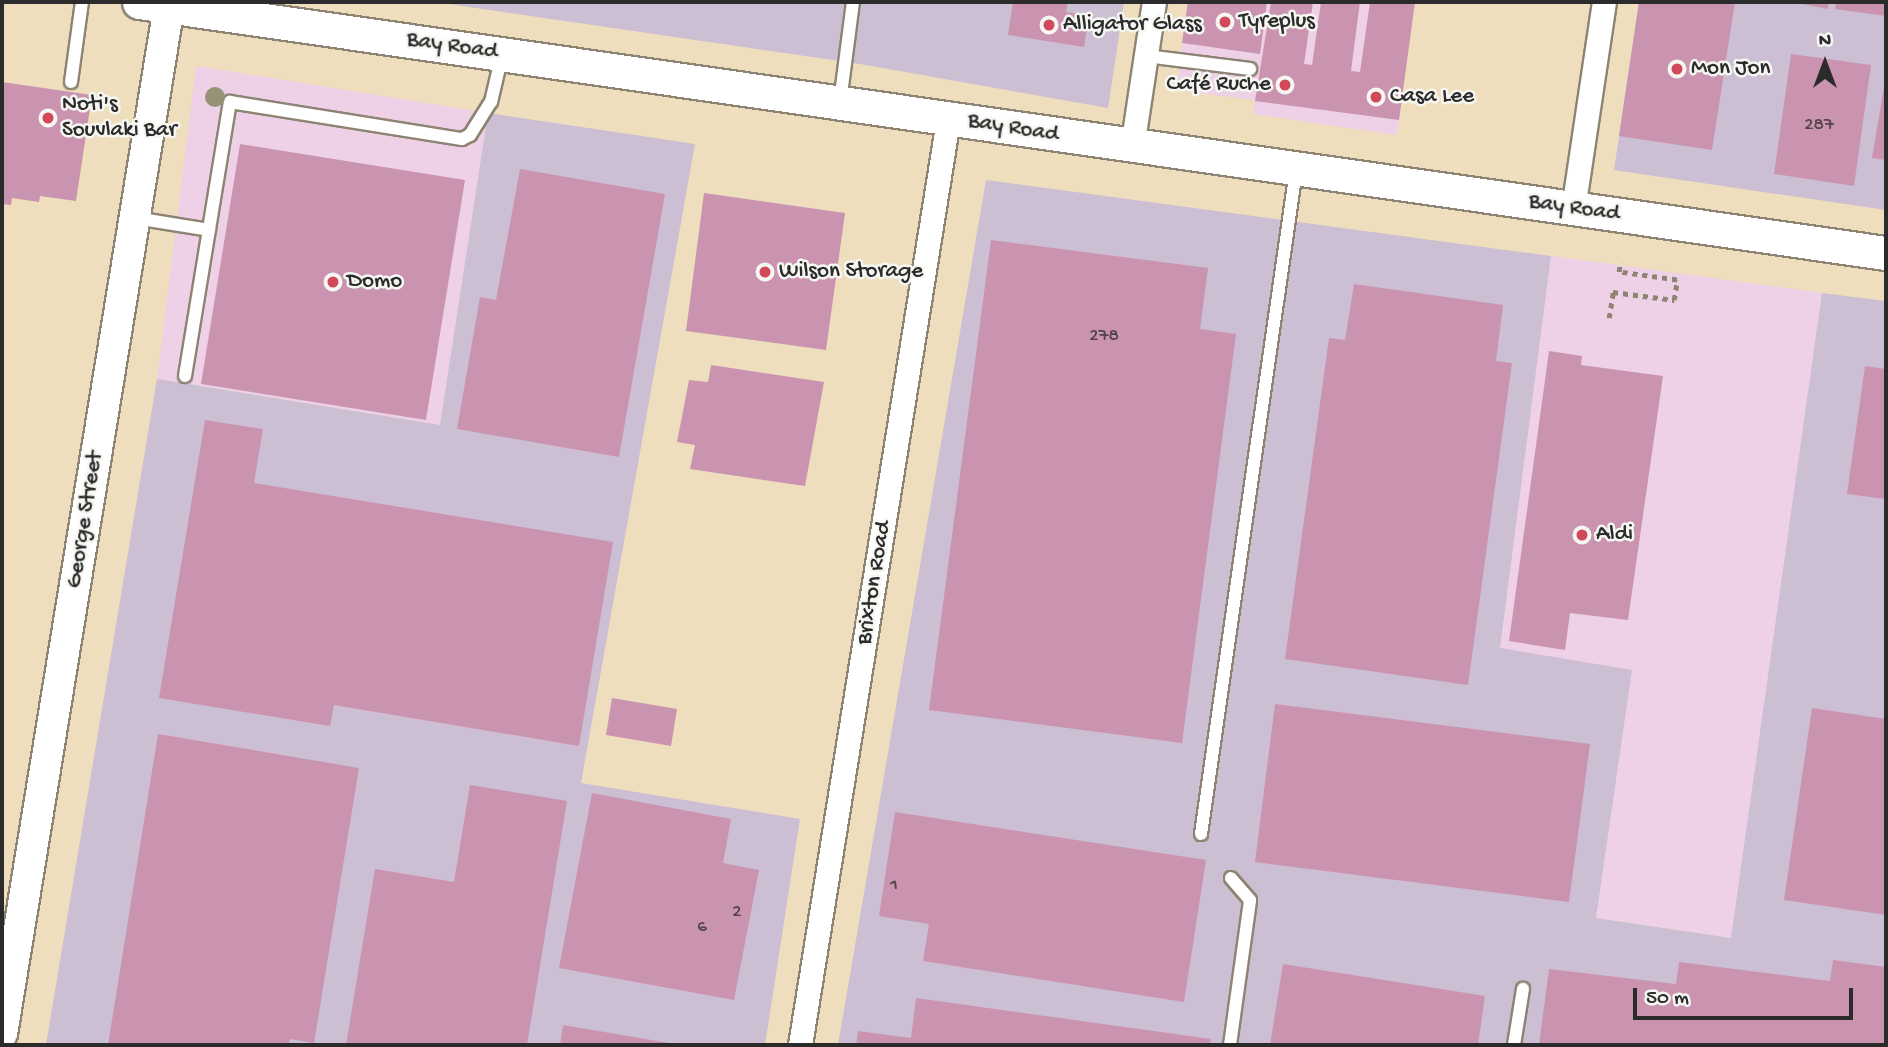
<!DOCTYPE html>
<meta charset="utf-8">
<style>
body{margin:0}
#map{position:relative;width:1888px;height:1047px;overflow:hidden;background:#efdebd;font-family:"Gochi Hand",sans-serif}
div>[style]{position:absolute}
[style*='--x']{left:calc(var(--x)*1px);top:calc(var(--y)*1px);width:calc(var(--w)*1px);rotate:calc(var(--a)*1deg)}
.built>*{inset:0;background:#eed0e7}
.industrial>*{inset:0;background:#ccbed3}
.building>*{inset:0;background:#ca94b0}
.path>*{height:4.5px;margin-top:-2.25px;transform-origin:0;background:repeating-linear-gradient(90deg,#8d8474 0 5px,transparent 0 10px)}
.roads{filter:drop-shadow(2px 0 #8d8474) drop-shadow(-2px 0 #8d8474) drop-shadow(0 2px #8d8474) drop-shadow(0 -2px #8d8474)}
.service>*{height:12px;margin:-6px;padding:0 6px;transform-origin:6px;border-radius:6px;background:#fff}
.minor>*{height:23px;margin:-11.5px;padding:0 11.5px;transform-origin:11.5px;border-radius:11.5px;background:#fff}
.tertiary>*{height:30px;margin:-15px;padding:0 15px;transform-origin:15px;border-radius:15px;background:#fff}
.secondary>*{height:33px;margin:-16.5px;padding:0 16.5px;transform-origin:16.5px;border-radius:16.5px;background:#fff}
.trees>*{width:20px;height:20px;margin:-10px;border-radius:50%;background:#969277}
.dots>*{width:19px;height:19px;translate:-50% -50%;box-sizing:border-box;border:4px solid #f6f6f2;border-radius:50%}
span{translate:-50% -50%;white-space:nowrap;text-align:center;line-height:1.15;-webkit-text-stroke:5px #f6f6f2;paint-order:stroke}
.number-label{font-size:19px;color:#53454c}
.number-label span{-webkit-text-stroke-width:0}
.poi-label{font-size:23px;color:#2b2b2b}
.left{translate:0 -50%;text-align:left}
.right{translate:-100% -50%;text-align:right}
.street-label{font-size:23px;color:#2b2b2b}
.frame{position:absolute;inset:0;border:4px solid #2b2b2b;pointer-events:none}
.north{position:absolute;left:1790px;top:28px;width:70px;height:70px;-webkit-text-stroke:5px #f6f6f2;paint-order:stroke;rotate:0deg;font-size:19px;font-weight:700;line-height:28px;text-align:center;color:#2b2b2b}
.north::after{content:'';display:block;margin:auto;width:24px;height:32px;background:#2b2b2b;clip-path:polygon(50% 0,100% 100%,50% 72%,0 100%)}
.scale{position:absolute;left:1633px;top:988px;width:220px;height:32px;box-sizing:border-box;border:4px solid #2b2b2b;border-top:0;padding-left:9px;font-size:21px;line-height:24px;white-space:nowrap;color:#2b2b2b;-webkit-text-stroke:5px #f6f6f2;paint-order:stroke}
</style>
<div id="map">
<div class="built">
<div style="clip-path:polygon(1188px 2px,1415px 2px,1397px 135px,1253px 114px,1255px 100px,1176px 90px)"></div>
<div style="clip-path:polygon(196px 66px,488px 113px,440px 425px,157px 379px)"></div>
<div style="clip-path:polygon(1551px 256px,1822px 293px,1732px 938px,1596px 918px,1632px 670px,1500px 649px)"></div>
</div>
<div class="industrial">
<div style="clip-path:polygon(435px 2px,1124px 2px,1108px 108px,860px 64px)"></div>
<div style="clip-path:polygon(1639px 2px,1886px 2px,1886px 210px,1614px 170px)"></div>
<div style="clip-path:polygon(488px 113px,695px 144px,581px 783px,800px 819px,765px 1045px,46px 1045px,157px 379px,440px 425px)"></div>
<div style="clip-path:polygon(986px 180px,1551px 256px,1500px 648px,1632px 670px,1596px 918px,1731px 938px,1822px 293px,1886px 301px,1886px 1045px,838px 1045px)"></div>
</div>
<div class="building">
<div style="clip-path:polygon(1013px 2px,1068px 2px,1066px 12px,1089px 15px,1084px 47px,1008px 35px)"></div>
<div style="clip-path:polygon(1188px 2px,1267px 2px,1260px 54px,1182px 43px)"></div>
<div style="clip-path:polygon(1271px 2px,1313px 2px,1304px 64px,1312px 65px,1321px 2px,1360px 2px,1351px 71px,1360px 72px,1370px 2px,1415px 2px,1399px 120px,1255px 101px)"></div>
<div style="clip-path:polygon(1639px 2px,1735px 2px,1712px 150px,1619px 136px)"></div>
<div style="clip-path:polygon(1792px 2px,1829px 2px,1828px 9px)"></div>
<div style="clip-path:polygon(1836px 2px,1886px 2px,1886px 16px,1835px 9px)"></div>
<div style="clip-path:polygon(1791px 54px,1871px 65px,1854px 186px,1774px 174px)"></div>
<div style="clip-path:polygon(1885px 81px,1886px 82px,1886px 160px,1872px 158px)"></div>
<div style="clip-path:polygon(2px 82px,92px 95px,76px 201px,40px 196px,39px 202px,12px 198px,11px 205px,2px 204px)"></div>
<div style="clip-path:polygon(240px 144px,465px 180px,426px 420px,201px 384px)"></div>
<div style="clip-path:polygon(520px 169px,665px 194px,619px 457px,457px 429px,480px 297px,496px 300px)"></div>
<div style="clip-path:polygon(704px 193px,845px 213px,826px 350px,686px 331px)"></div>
<div style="clip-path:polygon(991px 240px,1208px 268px,1200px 329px,1236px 334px,1182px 743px,929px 710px)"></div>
<div style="clip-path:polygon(1354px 284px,1503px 305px,1496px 361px,1512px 363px,1468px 685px,1285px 659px,1329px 338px,1345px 340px)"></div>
<div style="clip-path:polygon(1549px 351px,1582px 356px,1581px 365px,1663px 376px,1628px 620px,1570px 613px,1565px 650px,1509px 641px)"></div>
<div style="clip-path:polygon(711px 365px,824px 382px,805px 486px,690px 469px,695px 445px,677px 442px,689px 380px,708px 382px)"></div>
<div style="clip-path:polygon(1865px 366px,1886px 369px,1886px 499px,1847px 494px)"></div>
<div style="clip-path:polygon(205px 420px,263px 429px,254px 483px,613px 542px,579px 746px,334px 705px,330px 726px,159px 698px)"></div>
<div style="clip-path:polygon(612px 698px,677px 709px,671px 746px,606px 735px)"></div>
<div style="clip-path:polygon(1275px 704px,1590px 744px,1569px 902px,1255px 862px)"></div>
<div style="clip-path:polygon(1812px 708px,1886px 719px,1886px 915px,1784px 900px)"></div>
<div style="clip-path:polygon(158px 734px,359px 768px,314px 1043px,290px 1039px,289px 1045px,108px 1045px)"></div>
<div style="clip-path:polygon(470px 785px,567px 801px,527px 1045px,346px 1045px,375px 869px,454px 882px)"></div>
<div style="clip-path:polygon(592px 793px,731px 819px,723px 863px,759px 870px,734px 1000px,559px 968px)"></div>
<div style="clip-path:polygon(895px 812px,1206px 860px,1184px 1002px,923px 961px,929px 924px,879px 916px)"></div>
<div style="clip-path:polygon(1833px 960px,1886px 967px,1886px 1045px,1539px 1045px,1549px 969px,1676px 984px,1679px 962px,1830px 981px)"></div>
<div style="clip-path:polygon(1283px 964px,1485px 996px,1478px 1045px,1270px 1045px)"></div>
<div style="clip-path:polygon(916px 998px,1211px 1039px,1210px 1045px,856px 1045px,858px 1031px,911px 1038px)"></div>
<div style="clip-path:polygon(563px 1025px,675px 1044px,675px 1045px,560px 1045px)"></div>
</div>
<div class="path">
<div style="--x:1609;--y:318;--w:26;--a:-81"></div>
<div style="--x:1613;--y:292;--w:62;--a:7.5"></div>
<div style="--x:1674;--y:300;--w:20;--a:-81"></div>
<div style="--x:1677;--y:280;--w:59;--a:-172.1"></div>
<div style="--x:1619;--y:272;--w:10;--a:-84"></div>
</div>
<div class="roads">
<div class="service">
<div style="--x:1146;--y:56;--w:105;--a:7.1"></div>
<div style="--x:71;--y:82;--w:81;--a:-82.2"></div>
<div style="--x:840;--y:102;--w:101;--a:-82.6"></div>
<div style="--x:135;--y:218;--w:75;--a:9.2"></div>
<div style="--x:185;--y:376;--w:278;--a:-80.7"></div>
<div style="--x:230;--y:102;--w:235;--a:9.1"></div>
<div style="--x:462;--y:139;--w:9;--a:-27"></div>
<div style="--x:470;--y:135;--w:39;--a:-58"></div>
<div style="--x:491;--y:102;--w:48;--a:-76.8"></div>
<div style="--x:1201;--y:834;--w:671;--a:-81.86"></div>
<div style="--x:1230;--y:1045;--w:146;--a:-82.1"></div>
<div style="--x:1250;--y:900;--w:29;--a:-131"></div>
<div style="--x:1514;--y:1045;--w:57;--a:-80.9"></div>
</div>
<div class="minor">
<div style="--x:1132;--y:147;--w:147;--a:-81.4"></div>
<div style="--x:1573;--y:209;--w:209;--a:-81.5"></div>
<div style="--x:800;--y:1045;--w:937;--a:-80.91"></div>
</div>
<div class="tertiary">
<div style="--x:2;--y:1034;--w:1041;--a:-80.77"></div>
</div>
<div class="secondary">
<div style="--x:139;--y:2;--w:1765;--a:8.18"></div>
</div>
</div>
<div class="trees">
<div style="left:215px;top:97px"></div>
</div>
<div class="dots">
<div style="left:1225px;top:22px;background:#d1495b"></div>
<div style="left:1049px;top:25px;background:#d1495b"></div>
<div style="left:1677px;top:69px;background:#d1495b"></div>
<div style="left:1285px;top:85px;background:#d1495b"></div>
<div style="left:1376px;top:97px;background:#d1495b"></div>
<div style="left:48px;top:118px;background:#d1495b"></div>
<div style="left:765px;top:272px;background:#d1495b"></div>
<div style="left:333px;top:282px;background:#d1495b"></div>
<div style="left:1582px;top:535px;background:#d1495b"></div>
</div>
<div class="number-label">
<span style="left:1819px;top:126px">287</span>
<span style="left:1104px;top:337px">278</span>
<span style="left:894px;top:886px">1</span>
<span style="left:737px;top:913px">2</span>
<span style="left:702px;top:928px">6</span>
</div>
<div class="poi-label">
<span class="left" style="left:1239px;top:22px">Tyreplus</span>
<span class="left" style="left:1063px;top:25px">Alligator Glass</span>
<span class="left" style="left:1691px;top:69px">Mon Jon</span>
<span class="right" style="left:1271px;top:85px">Café Ruche</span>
<span class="left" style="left:1390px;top:97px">Casa Lee</span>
<span class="left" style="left:62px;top:118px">Noti's<br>Souvlaki Bar</span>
<span class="left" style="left:779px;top:272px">Wilson Storage</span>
<span class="left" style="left:347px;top:282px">Domo</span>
<span class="left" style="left:1596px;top:535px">Aldi</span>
</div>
<div class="street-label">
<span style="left:452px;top:47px;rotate:8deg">Bay Road</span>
<span style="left:1013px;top:129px;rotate:9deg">Bay Road</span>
<span style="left:1574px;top:209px;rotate:8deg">Bay Road</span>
<span style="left:86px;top:520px;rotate:-81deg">George Street</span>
<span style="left:875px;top:583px;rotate:-81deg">Brixton Road</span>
</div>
<div class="frame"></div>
<div class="north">N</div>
<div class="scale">50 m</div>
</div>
